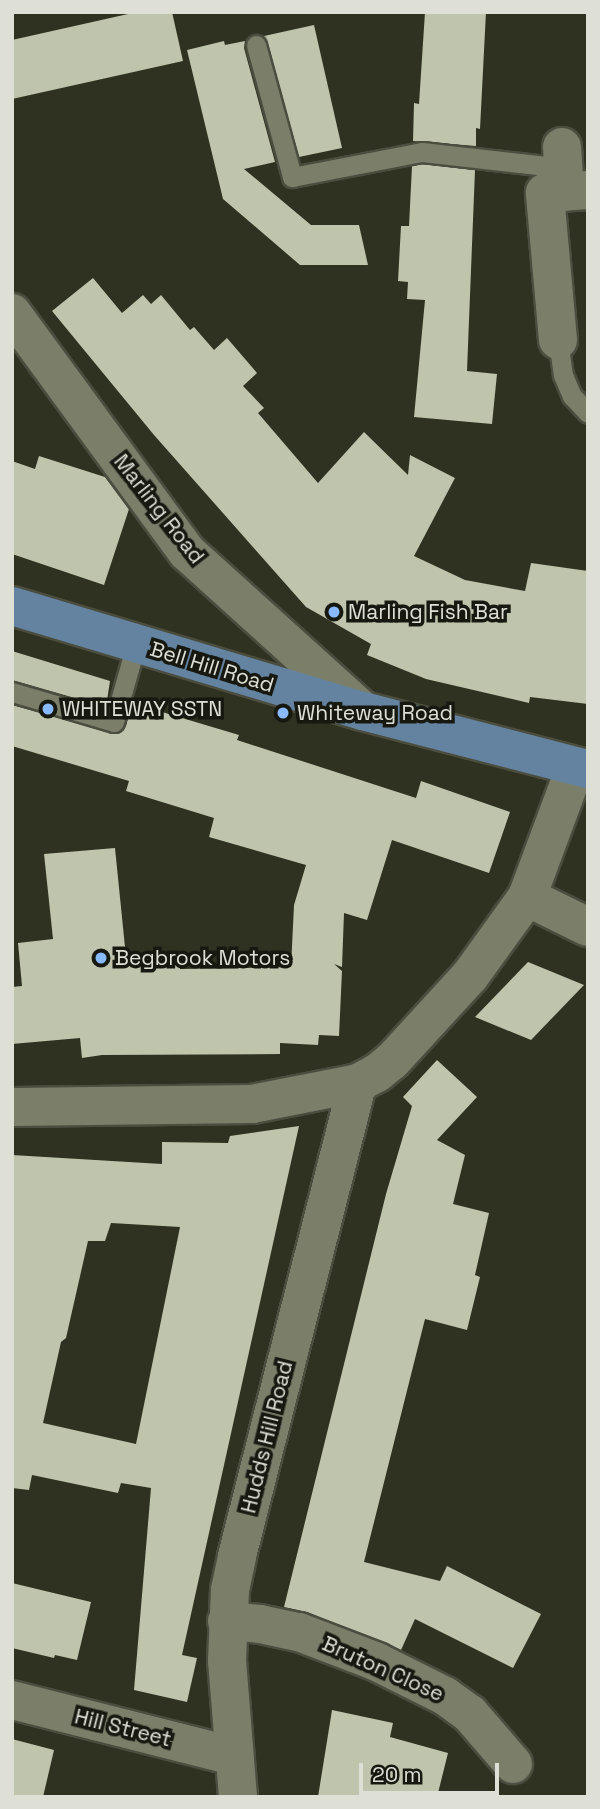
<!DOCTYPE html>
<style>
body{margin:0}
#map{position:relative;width:600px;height:1809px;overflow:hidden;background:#2f3220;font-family:"Space Grotesk",sans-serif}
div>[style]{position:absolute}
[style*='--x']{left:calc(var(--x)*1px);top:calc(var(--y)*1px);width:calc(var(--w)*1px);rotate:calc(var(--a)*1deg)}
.building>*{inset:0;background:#bfc4ad}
.roads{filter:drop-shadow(2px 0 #4b4d3e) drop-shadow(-2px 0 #4b4d3e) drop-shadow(0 2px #4b4d3e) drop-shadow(0 -2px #4b4d3e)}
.service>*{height:19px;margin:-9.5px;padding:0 9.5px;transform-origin:9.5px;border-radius:9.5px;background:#7b7f6a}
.minor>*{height:38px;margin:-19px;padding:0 19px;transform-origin:19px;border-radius:19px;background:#7b7f6a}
.primary>*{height:38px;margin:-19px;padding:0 19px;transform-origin:19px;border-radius:19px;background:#6483a1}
.dots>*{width:19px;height:19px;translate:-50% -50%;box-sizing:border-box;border:4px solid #171911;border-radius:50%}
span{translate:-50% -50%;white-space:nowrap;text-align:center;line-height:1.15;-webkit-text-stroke:7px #171911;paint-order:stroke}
.street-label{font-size:21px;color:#dee0d5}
.poi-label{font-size:21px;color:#dee0d5}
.left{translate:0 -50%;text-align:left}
.frame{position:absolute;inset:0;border:14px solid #dee0d5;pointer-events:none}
.scale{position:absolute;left:359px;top:1763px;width:140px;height:32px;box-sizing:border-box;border:4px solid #dee0d5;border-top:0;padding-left:9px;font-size:21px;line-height:24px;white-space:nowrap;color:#dee0d5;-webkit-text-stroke:5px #171911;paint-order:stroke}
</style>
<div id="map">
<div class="building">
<div style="clip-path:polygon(137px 12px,172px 12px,183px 61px,12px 99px,12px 40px)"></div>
<div style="clip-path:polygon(425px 12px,486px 12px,480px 129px,476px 128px,476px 146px,413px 141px,414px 103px,419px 104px)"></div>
<div style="clip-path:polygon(314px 25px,342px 148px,299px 157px,264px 36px)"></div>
<div style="clip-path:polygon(224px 41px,225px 45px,245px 41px,244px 48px,275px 162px,244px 169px,311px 225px,359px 225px,368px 265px,300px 265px,223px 199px,187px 50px)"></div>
<div style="clip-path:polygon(422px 164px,475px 170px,467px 371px,497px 374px,492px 424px,414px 417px,425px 300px,407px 299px,408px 282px,398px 281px,401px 226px,409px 226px,412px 166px)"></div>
<div style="clip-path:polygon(93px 278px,122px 313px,143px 295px,151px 304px,161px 295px,190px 330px,194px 327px,214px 350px,227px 338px,257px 373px,243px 386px,264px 408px,258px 413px,318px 483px,364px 432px,408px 475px,410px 455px,455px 478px,414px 556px,465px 580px,525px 591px,531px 563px,588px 571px,588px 704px,530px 697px,529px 703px,426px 679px,367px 655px,371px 644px,306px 607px,154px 435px,52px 311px)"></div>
<div style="clip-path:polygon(39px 456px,105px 477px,129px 509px,104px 585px,12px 554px,12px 461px,35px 469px)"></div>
<div style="clip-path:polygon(12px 651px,110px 681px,106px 707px,12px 680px)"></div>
<div style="clip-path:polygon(132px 703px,239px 735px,237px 740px,416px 798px,421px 781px,510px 812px,489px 873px,392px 840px,367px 920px,344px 913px,342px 967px,334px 964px,342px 971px,339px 1036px,319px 1035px,318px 1045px,280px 1043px,280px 1054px,102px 1055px,82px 1058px,80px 1038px,12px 1044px,12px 987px,22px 986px,18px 943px,53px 939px,44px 854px,115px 848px,126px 957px,179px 957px,180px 969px,291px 967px,294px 905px,306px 865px,209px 837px,214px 818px,126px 791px,129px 781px,12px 746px,12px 705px,116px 734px,126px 726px)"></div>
<div style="clip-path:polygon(528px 962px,584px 985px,531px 1040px,475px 1017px)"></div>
<div style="clip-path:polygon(437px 1060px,477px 1097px,437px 1140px,465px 1155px,453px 1204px,489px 1213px,475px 1275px,480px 1277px,467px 1330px,425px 1319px,364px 1562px,440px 1581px,447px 1566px,541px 1614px,513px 1668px,415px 1619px,401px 1650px,307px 1612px,284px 1607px,386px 1194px,412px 1106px,403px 1097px)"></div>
<div style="clip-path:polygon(evenodd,299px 1126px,182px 1655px,197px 1658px,187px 1702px,134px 1690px,151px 1488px,121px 1483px,118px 1493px,32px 1475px,29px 1490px,12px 1488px,12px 1155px,162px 1164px,162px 1142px,228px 1143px,230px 1136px,299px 1126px,111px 1223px,180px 1227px,136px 1444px,43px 1423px,61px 1342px,66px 1338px,88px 1241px,105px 1241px,111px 1223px)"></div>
<div style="clip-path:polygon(12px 1583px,91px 1602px,77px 1660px,55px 1655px,54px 1658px,12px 1648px)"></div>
<div style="clip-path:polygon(332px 1710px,393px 1723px,390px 1737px,448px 1753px,437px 1797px,318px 1797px)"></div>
<div style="clip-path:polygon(12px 1739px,54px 1750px,43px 1797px,12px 1797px)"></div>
</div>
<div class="roads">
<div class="service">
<div style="--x:256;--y:45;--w:137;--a:74.7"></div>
<div style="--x:292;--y:177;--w:132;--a:-10.9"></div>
<div style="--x:422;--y:152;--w:143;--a:6.4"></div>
<div style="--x:558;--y:340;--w:35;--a:82"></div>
<div style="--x:563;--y:375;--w:23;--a:67"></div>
<div style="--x:572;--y:396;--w:23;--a:47"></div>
<div style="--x:12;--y:692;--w:106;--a:16.4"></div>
<div style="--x:114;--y:722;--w:81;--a:-74.2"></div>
</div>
<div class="minor">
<div style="--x:562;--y:147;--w:45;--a:86.2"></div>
<div style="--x:12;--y:313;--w:296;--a:53.8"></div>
<div style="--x:187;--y:552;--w:237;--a:42.1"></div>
<div style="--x:558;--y:340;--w:148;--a:-95.1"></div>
<div style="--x:545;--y:193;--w:43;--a:-4"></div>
<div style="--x:527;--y:897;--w:68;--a:26.2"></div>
<div style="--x:12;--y:1107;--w:240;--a:-0.7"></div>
<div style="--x:252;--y:1104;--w:108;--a:-11.2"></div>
<div style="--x:358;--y:1083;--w:21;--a:-28"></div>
<div style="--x:377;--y:1073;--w:19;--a:-39"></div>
<div style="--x:392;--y:1061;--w:115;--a:-47.5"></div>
<div style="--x:470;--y:976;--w:97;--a:-54.2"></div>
<div style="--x:527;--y:897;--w:138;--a:-69.6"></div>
<div style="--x:227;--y:1621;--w:33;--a:5"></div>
<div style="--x:260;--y:1624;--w:40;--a:12"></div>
<div style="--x:299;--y:1632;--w:84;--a:21"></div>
<div style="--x:377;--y:1662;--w:76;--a:26.6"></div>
<div style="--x:445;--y:1696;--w:31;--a:36"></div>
<div style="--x:470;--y:1714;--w:66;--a:49.3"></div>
<div style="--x:12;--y:1700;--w:228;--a:14.2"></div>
<div style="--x:238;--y:1797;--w:136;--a:-94.6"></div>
<div style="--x:227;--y:1661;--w:71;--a:-87.6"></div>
<div style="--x:230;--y:1590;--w:35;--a:-78"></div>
<div style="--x:237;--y:1556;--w:488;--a:-75.7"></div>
</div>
<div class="primary">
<div style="--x:12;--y:606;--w:366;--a:16.7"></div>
<div style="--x:363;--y:711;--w:232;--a:14.5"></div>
</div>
</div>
<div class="dots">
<div style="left:334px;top:612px;background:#89bafc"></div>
<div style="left:48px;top:709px;background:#89bafc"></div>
<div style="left:283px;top:713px;background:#89bafc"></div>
<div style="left:101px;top:958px;background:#89bafc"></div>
</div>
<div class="street-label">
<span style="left:159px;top:509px;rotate:52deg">Marling Road</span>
<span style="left:212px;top:667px;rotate:17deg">Bell Hill Road</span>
<span style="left:267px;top:1437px;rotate:-76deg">Hudds Hill Road</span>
<span style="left:383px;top:1669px;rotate:24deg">Bruton Close</span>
<span style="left:123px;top:1728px;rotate:14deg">Hill Street</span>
</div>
<div class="poi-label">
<span class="left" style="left:348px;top:612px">Marling Fish Bar</span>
<span class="left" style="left:62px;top:709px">WHITEWAY SSTN</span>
<span class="left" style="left:297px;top:713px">Whiteway Road</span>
<span class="left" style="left:115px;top:958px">Begbrook Motors</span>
</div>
<div class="frame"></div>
<div class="scale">20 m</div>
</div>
